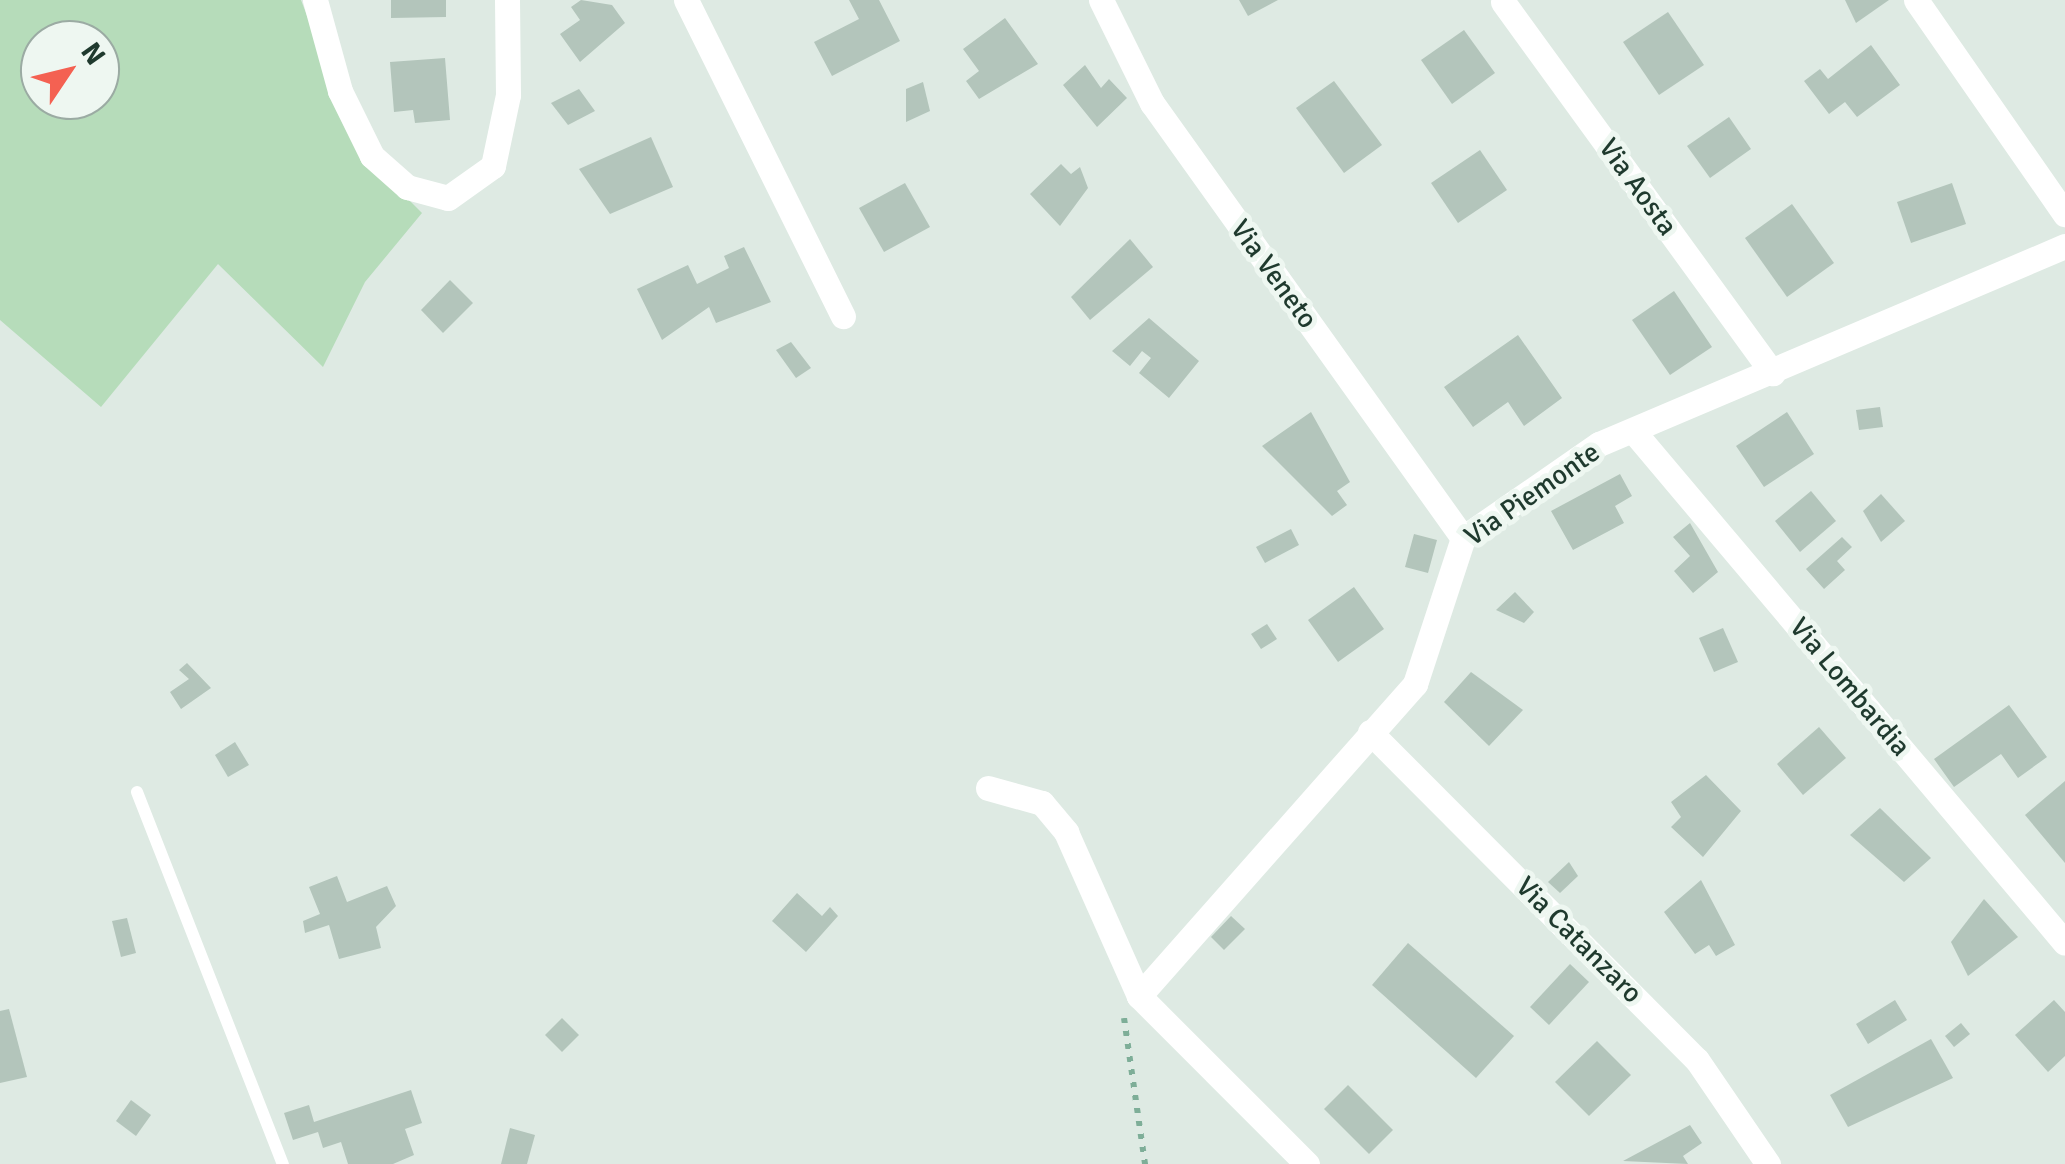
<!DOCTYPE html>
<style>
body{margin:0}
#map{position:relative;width:2065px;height:1164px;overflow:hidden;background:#deeae3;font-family:Signika,sans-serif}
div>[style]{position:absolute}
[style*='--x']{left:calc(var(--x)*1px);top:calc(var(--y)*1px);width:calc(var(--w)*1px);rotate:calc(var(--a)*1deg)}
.green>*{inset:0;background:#b6dcba}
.building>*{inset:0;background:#b3c5bb}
.path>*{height:6px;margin-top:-3px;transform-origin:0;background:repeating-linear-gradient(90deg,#7eae98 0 5px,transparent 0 13px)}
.service>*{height:12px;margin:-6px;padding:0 6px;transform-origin:6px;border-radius:6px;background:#fff}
.minor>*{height:25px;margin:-12.5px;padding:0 12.5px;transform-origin:12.5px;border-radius:12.5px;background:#fff}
span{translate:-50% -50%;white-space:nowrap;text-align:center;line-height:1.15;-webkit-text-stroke:10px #eef7f1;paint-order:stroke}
.street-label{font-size:28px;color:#1f3a2e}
.north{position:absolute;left:20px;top:20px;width:100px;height:100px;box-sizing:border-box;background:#eef7f1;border:2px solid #9baba3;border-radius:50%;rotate:55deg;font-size:28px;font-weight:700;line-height:40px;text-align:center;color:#1f3a2e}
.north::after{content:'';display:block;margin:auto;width:35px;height:45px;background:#f46152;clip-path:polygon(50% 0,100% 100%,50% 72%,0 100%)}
</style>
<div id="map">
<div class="green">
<div style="clip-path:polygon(evenodd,0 0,301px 0,358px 149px,422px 213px,365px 282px,323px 367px,218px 264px,101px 407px,0 320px,0 0,40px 40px,100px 40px,100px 100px,40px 100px,40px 40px)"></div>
</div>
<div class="building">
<div style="clip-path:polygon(391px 0,446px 0,446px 17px,391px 18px)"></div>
<div style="clip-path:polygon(581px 0,612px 5px,625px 23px,580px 62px,560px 34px,580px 20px,571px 7px)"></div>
<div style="clip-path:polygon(849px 0,879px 0,900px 41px,832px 76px,814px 42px,859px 19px)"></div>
<div style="clip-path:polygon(1239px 0,1278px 0,1248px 16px)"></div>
<div style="clip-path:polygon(1845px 0,1889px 0,1856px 23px)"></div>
<div style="clip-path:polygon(1668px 12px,1704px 65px,1659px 95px,1623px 42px)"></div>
<div style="clip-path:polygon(1005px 18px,1038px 64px,979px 99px,966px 81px,979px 71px,963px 49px)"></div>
<div style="clip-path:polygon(1464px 30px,1495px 73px,1452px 104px,1421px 60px)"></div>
<div style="clip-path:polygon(1871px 45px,1900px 85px,1857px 117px,1845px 102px,1829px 114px,1804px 81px,1820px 69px,1828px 79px)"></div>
<div style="clip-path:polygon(445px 58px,450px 120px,415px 123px,413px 110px,394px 112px,390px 62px)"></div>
<div style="clip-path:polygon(1085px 65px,1101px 88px,1109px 79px,1127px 98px,1097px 127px,1063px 85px)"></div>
<div style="clip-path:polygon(1334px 81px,1382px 145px,1344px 173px,1296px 108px)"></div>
<div style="clip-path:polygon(923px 82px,930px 111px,906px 122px,906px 89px)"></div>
<div style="clip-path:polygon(579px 89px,595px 111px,568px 125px,551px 103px)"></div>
<div style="clip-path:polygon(1729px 117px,1751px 149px,1710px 178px,1687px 146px)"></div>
<div style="clip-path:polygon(651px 137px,673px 187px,610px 214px,579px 169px)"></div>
<div style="clip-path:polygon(1480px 150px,1507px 190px,1458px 223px,1431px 183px)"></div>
<div style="clip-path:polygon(1061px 164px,1071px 174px,1080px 167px,1088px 188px,1060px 226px,1030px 194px)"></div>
<div style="clip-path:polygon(905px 183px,930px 227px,884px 252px,859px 208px)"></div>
<div style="clip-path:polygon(1952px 183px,1966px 224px,1911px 243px,1897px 202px)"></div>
<div style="clip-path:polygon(1792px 204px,1834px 263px,1787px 297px,1745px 238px)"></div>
<div style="clip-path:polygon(1130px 239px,1153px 267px,1090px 320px,1071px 297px)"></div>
<div style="clip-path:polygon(744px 247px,771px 302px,716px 323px,709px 307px,662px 340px,637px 289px,688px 265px,697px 284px,729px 268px,724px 256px)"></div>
<div style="clip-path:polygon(450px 280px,473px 303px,443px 333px,421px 310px)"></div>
<div style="clip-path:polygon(1674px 291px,1712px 347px,1670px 375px,1632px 320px)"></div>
<div style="clip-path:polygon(1149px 318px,1199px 361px,1169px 398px,1139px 373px,1151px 358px,1142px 351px,1130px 366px,1112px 351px)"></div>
<div style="clip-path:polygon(1518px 335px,1562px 398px,1524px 426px,1508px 402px,1473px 427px,1444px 387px)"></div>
<div style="clip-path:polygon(791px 342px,811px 368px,796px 378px,776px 350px)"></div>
<div style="clip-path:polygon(1880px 407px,1883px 427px,1859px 430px,1856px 410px)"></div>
<div style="clip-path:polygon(1311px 412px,1350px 482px,1337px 491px,1347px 505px,1332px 516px,1262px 446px)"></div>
<div style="clip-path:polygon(1787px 412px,1814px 454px,1764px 487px,1736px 446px)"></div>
<div style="clip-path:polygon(1620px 474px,1632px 496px,1615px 506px,1624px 523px,1573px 550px,1551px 511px)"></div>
<div style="clip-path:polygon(1811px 491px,1836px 521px,1800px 552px,1775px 521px)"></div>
<div style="clip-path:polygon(1881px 494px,1905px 521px,1881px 542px,1863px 511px)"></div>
<div style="clip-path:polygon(1690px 523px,1718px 572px,1693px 593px,1674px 571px,1690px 556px,1673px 537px)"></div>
<div style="clip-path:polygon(1291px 529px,1299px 545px,1265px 563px,1256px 547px)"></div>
<div style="clip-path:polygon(1414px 534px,1437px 540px,1428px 573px,1405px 567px)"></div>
<div style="clip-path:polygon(1842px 537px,1852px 547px,1837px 561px,1845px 570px,1824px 589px,1806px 569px)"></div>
<div style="clip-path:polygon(1354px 587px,1384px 629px,1338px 662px,1308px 620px)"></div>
<div style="clip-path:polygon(1515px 592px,1534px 612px,1524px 623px,1496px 610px)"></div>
<div style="clip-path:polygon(1267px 624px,1277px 639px,1261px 649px,1251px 634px)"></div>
<div style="clip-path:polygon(1723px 628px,1738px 662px,1714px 672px,1699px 638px)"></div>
<div style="clip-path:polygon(187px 663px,211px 688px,181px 709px,170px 692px,189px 679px,179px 670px)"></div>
<div style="clip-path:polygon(1471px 672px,1523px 710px,1489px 746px,1444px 702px)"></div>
<div style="clip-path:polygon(2009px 705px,2047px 757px,2018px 778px,2001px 754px,1954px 787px,1934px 759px)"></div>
<div style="clip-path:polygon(1819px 727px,1846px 758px,1803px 795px,1777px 764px)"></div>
<div style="clip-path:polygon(235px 742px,249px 765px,228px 777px,215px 755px)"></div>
<div style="clip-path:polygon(1706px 775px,1741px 811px,1703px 857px,1671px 827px,1681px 817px,1671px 802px)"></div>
<div style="clip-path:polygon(2065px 781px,2065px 863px,2025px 815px)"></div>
<div style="clip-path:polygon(1880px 808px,1931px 858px,1904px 882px,1850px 835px)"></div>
<div style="clip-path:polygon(1569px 862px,1578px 876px,1560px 893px,1548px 882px)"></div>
<div style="clip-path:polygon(337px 876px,347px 902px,387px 886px,396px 906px,376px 927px,381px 948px,339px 959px,329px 925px,305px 933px,303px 921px,320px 914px,309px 887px)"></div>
<div style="clip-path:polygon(1701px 880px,1735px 945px,1716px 956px,1709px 945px,1695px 954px,1664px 912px)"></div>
<div style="clip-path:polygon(797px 893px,822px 916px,830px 907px,838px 916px,806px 952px,772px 921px)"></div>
<div style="clip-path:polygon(1984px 899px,2018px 937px,1968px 976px,1951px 942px)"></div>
<div style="clip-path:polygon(1231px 916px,1245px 929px,1224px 950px,1211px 937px)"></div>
<div style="clip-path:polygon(127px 918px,136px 953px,121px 957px,112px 921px)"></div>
<div style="clip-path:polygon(1408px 943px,1514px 1036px,1476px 1078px,1372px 985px)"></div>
<div style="clip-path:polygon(1570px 964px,1589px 982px,1549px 1025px,1530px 1007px)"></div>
<div style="clip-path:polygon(1895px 1000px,1907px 1020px,1868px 1044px,1856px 1024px)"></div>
<div style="clip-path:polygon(2054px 1000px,2065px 1012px,2065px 1056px,2048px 1072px,2015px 1035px)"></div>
<div style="clip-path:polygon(9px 1009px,27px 1077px,0 1083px,0 1011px)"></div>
<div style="clip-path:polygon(562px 1018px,579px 1035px,562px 1052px,545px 1035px)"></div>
<div style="clip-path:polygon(1961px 1023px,1970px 1034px,1954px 1047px,1945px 1036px)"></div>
<div style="clip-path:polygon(1931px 1039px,1953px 1078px,1848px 1127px,1830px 1095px)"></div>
<div style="clip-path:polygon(1597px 1041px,1631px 1075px,1589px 1116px,1555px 1082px)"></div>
<div style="clip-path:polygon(1348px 1085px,1393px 1130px,1369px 1154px,1324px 1109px)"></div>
<div style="clip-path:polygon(411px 1090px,422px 1123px,405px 1129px,414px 1155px,393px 1164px,348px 1164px,341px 1142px,323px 1148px,318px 1132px,293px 1140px,284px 1113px,309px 1105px,314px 1122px)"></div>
<div style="clip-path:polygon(131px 1100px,151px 1115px,136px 1136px,116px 1121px)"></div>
<div style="clip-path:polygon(1690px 1125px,1702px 1143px,1683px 1156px,1688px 1164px,1623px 1161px)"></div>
<div style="clip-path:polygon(510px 1128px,535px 1135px,527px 1164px,501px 1164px)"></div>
</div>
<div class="path">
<div style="--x:1124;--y:1018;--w:148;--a:81.8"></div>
</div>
<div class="service">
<div style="--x:137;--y:792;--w:400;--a:68.6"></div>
</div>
<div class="minor">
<div style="--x:315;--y:0;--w:94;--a:74.6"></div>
<div style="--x:340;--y:91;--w:72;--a:63.8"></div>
<div style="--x:372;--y:156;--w:47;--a:41.5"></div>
<div style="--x:407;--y:187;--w:42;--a:15"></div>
<div style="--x:448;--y:198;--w:55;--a:-35.4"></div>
<div style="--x:493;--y:166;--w:73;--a:-78.1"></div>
<div style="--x:508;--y:95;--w:95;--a:-90.6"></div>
<div style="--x:686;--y:0;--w:353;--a:63.6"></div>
<div style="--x:1101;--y:0;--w:115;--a:63.7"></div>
<div style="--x:1152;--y:103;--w:535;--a:54.44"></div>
<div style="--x:1916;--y:0;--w:261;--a:55.2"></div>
<div style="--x:1503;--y:2;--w:459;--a:54"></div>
<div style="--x:1634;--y:432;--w:668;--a:49.85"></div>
<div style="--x:1370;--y:732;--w:463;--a:45.1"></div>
<div style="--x:1697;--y:1060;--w:126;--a:55.7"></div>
<div style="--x:988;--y:788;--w:56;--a:15.5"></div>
<div style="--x:1042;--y:803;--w:38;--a:50"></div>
<div style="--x:1066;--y:832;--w:180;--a:66"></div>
<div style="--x:1307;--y:1164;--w:238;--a:-135"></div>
<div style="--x:1139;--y:996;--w:417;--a:-48.5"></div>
<div style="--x:1415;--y:684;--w:154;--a:-71.8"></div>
<div style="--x:1463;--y:538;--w:165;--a:-34.7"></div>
<div style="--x:1599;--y:444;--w:506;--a:-23.02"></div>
</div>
<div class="street-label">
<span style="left:1638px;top:187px;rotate:54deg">Via Aosta</span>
<span style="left:1274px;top:274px;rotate:54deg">Via Veneto</span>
<span style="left:1532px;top:494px;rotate:-35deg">Via Piemonte</span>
<span style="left:1850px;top:687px;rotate:50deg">Via Lombardia</span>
<span style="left:1579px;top:940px;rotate:45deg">Via Catanzaro</span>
</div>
<div class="north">N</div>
</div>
